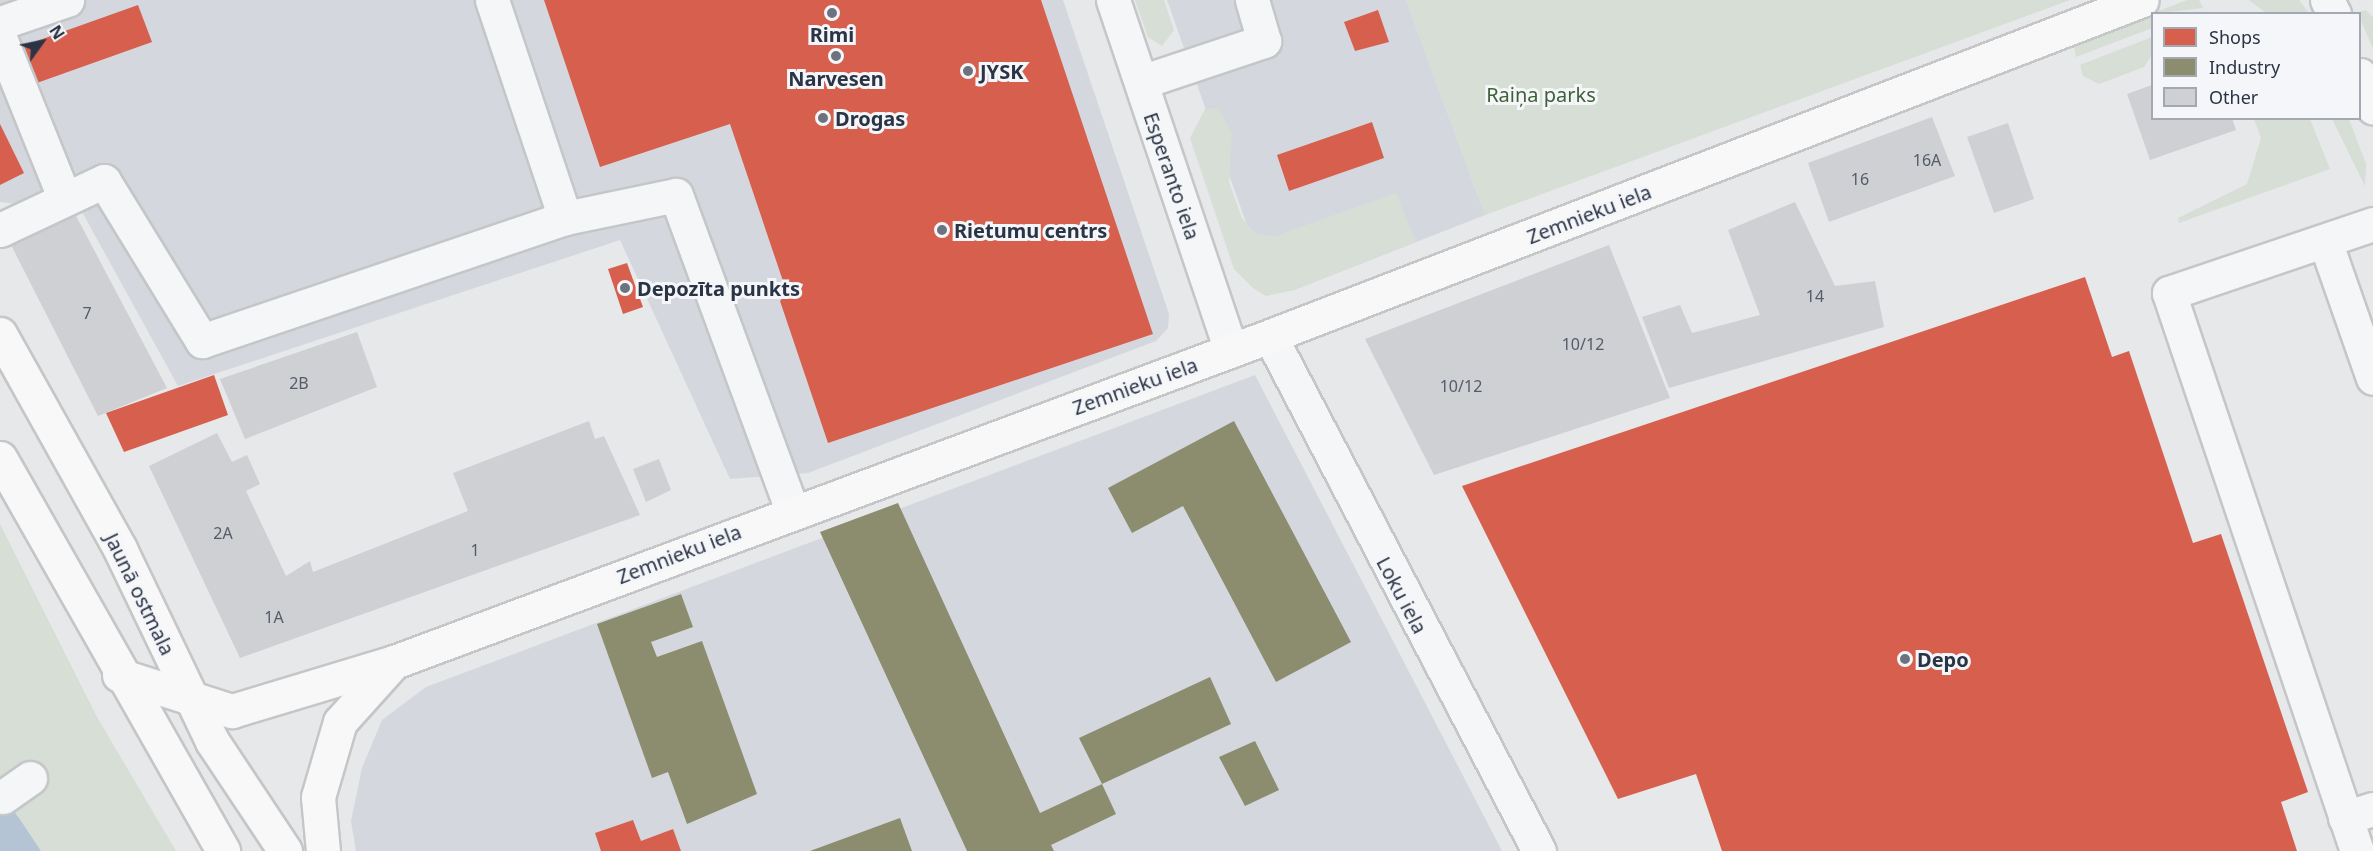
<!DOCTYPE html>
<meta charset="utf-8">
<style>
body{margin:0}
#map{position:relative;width:2373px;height:851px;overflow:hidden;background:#e6e8ea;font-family:"Noto Sans",sans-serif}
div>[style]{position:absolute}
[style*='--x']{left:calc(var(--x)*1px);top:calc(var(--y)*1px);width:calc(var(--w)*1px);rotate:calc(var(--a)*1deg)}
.built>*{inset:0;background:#d4d7dd}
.green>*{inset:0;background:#d6ded6}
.water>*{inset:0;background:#b4c4d5}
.shops>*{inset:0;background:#d6604d}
.industry>*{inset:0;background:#8c8c6e}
.building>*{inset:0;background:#ced0d3}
.roads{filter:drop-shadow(2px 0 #c4c6c8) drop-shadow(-2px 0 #c4c6c8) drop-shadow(0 2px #c4c6c8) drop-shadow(0 -2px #c4c6c8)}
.minor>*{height:33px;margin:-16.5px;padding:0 16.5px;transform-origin:16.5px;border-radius:16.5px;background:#f5f6f7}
.major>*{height:33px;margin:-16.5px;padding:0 16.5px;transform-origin:16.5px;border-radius:16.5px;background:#f8f8f8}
.dots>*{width:16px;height:16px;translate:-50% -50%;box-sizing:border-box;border:3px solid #f4f6f9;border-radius:50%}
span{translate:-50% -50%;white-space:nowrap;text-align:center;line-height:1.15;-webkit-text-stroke:6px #f4f6f9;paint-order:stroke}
.number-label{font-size:16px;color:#545c69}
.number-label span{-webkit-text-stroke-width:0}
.poi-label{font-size:20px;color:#2b3445;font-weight:700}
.left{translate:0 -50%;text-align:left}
.park-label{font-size:20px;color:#3f6138}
.street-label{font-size:20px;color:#2b3445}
.legend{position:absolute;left:2151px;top:12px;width:210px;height:108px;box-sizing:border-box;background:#f4f6f9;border:2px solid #a4a8b1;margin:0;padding:8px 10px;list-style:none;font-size:18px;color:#2b3445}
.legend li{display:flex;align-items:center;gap:12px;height:30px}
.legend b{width:30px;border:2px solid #a4a8b1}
.north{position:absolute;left:12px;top:12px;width:60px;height:60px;-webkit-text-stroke:4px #f4f6f9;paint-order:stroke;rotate:57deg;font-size:16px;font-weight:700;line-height:24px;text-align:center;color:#2b3445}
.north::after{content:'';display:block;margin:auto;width:21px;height:27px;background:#2b3445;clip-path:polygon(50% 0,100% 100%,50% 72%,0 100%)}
</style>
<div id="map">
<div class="built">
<div style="clip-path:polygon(0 0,1063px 0,1169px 314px,1168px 328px,1156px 341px,808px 473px,730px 479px,620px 240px,178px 386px,81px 210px,0 202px)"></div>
<div style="clip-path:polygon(1167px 0,1406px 0,1485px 215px,1294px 290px,1271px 293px)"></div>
<div style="clip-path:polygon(1255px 375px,1502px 851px,356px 851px,351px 821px,362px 768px,382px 720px,426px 687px)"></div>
</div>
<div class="green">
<div style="clip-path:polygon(1135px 0,1164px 0,1174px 30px,1162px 46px,1148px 37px)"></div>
<div style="clip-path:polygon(1406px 0,2070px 0,1485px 215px)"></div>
<div style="clip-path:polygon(2187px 0,2199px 0,2203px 8px,2152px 14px,2152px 28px,2076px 57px,2074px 46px,2081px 41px)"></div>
<div style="clip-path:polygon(2249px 0,2299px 0,2308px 12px,2266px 13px)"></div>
<div style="clip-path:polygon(2366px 10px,2373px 17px,2373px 49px,2360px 18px,2359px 12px)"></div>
<div style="clip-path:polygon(2152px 37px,2152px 55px,2144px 67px,2099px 84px,2083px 76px,2080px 65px)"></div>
<div style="clip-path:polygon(1219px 108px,1232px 134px,1229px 182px,1242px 218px,1256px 234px,1275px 236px,1396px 193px,1416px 242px,1294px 290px,1266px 296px,1253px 288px,1234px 269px,1190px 138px,1205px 109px)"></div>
<div style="clip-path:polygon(2254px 119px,2310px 119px,2330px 169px,2179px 223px,2178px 218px,2247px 184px,2261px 138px)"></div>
<div style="clip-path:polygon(2332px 119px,2349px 119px,2366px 164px,2365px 186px)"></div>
<div style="clip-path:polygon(0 524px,97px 717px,176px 851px,41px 851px,0 793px)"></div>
</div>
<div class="water">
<div style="clip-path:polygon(0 792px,21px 821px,41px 851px,0 851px)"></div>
</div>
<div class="shops">
<div style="clip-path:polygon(544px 0,1041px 0,1153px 334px,828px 443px,780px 301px,787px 293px,730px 124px,600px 167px)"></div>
<div style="clip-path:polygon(138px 5px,152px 42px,34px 84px,20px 47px)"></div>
<div style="clip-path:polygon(1378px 10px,1389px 42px,1355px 51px,1344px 22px)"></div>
<div style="clip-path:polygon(1372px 122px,1384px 158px,1289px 191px,1277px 155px)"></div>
<div style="clip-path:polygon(0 124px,24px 173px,0 185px)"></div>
<div style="clip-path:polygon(627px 263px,643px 307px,623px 314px,608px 269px)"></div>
<div style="clip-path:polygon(2085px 277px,2112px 357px,2129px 351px,2193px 543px,2221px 534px,2308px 792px,2281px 802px,2297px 851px,1722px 851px,1696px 774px,1618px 799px,1462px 486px)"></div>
<div style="clip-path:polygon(214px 375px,228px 415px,124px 452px,106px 413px)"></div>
<div style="clip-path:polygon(633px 820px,641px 841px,673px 829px,681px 851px,601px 851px,595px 833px)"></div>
</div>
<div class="industry">
<div style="clip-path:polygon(1234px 421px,1351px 642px,1276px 682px,1183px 506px,1132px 533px,1108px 488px)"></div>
<div style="clip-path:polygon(898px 503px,1040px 813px,1102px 784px,1116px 814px,1051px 845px,1054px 851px,967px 851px,820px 532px)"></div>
<div style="clip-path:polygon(681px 594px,693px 627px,651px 642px,657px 657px,702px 641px,757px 794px,687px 824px,668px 772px,652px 778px,597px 624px)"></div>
<div style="clip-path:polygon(1210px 677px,1231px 724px,1102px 784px,1079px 738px)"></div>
<div style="clip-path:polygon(1255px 741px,1279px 790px,1245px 806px,1219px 757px)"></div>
<div style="clip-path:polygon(900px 818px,912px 851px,810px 851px)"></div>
</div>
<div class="building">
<div style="clip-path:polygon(2152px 85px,2152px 118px,2232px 118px,2236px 130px,2150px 160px,2127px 94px)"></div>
<div style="clip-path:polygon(1932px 117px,1955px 176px,1829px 222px,1808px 163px)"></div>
<div style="clip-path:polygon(2008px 123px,2034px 199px,1994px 213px,1967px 137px)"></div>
<div style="clip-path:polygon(1795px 202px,1835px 286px,1875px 281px,1884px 327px,1669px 388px,1642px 317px,1680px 305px,1692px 333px,1760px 315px,1728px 230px)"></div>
<div style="clip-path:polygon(74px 212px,167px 388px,98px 416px,8px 239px)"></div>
<div style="clip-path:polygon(1609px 245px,1670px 398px,1434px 475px,1365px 339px)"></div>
<div style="clip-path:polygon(357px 332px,377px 387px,245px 439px,220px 379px)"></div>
<div style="clip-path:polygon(589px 421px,595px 439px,604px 436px,640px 515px,240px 658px,149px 466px,217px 433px,232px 462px,247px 455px,260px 484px,246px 491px,286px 576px,310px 561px,313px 572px,468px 511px,453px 473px)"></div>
<div style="clip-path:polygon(659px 459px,671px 490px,646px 502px,633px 469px)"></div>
</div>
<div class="roads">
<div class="minor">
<div style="--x:492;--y:0;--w:230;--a:71.5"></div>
<div style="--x:1113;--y:0;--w:370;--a:71.4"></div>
<div style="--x:2327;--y:0;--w:16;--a:63"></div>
<div style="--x:0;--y:23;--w:71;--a:-18.9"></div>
<div style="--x:0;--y:38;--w:171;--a:68.1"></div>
<div style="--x:2360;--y:75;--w:35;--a:68"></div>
<div style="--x:1141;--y:82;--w:130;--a:-18.4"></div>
<div style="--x:1264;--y:41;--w:43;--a:-106.3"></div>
<div style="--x:0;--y:230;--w:115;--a:-25.2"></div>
<div style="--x:104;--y:181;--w:188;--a:58.5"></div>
<div style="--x:202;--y:341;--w:383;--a:-18.7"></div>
<div style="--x:565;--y:218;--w:113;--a:-11.7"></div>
<div style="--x:676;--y:195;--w:337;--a:69.8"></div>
<div style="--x:2325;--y:241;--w:145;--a:70.7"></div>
<div style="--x:1270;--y:336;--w:581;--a:62.42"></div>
<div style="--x:3;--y:797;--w:33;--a:-35"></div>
<div style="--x:2345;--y:818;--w:29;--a:-18"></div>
<div style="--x:2357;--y:851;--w:589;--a:-108.62"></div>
<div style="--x:2169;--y:293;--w:215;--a:-18.7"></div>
</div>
<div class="major">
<div style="--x:0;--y:334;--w:246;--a:60.8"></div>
<div style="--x:120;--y:549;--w:213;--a:64.4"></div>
<div style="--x:212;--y:741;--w:132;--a:56.4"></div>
<div style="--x:0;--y:458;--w:452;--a:60.4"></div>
<div style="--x:119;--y:675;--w:119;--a:17.7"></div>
<div style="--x:232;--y:711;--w:169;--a:-16.8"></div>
<div style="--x:394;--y:662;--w:935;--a:-20.41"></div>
<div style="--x:1270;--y:336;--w:934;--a:-21.07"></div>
<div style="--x:323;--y:851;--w:54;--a:-95.3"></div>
<div style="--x:318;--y:797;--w:78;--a:-73.7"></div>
<div style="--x:340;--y:722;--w:81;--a:-48"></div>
</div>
</div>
<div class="dots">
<div style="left:832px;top:13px;background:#6c737f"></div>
<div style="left:836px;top:56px;background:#6c737f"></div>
<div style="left:968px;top:71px;background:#6c737f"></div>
<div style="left:823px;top:118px;background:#6c737f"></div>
<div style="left:942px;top:230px;background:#6c737f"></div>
<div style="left:625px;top:288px;background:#6c737f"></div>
<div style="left:1905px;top:659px;background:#6c737f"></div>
</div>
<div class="number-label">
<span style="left:1927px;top:160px">16A</span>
<span style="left:1860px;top:179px">16</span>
<span style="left:1815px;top:296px">14</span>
<span style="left:87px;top:313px">7</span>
<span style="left:1583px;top:344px">10/12</span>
<span style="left:299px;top:383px">2B</span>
<span style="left:1461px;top:386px">10/12</span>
<span style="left:223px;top:533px">2A</span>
<span style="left:475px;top:550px">1</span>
<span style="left:274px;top:617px">1A</span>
</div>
<div class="poi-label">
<span style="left:832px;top:34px">Rimi</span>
<span class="left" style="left:980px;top:71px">JYSK</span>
<span style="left:836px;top:78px">Narvesen</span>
<span class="left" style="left:835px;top:118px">Drogas</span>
<span class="left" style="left:954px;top:230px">Rietumu centrs</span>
<span class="left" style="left:637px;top:288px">Depozīta punkts</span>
<span class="left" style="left:1917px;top:659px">Depo</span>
</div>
<div class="park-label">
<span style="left:1541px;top:94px">Raiņa parks</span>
</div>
<div class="street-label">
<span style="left:1172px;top:176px;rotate:71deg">Esperanto iela</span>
<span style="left:1589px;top:214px;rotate:-21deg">Zemnieku iela</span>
<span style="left:1135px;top:386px;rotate:-20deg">Zemnieku iela</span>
<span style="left:679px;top:554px;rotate:-21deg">Zemnieku iela</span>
<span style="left:140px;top:594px;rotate:64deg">Jaunā ostmala</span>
<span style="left:1402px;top:595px;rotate:62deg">Loku iela</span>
</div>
<ul class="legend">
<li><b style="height:16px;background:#d6604d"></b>Shops</li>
<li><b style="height:16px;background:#8c8c6e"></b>Industry</li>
<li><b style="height:16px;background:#ced0d3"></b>Other</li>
</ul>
<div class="north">N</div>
</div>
